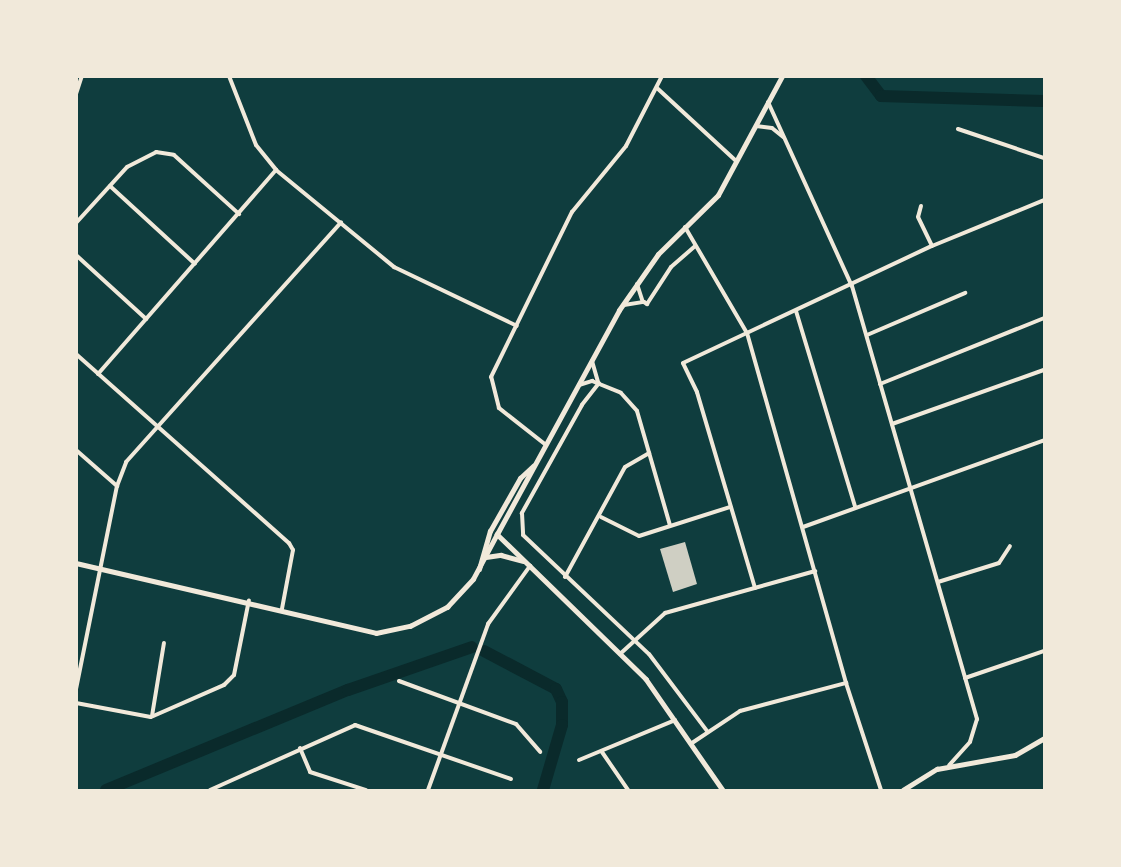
<!DOCTYPE html>
<style>
body{margin:0}
#map{position:relative;width:1121px;height:867px;overflow:hidden;background:#0f3d3e;font-family:Karla,sans-serif}
div>[style]{position:absolute}
[style*='--x']{left:calc(var(--x)*1px);top:calc(var(--y)*1px);width:calc(var(--w)*1px);rotate:calc(var(--a)*1deg)}
.river>*{height:12px;margin:-6px;padding:0 6px;transform-origin:6px;border-radius:6px;background:#0a2a2b}
.building>*{inset:0;background:#cfcfc3}
.minor>*{height:4px;margin:-2px;padding:0 2px;transform-origin:2px;border-radius:2px;background:#f1e9da}
.tertiary>*{height:4.5px;margin:-2.25px;padding:0 2.25px;transform-origin:2.25px;border-radius:2.25px;background:#f1e9da}
.secondary>*{height:5px;margin:-2.5px;padding:0 2.5px;transform-origin:2.5px;border-radius:2.5px;background:#f1e9da}
span{translate:-50% -50%;white-space:nowrap;text-align:center;line-height:1.15;-webkit-text-stroke:5px #f1e9da;paint-order:stroke}
.frame{position:absolute;inset:0;border:78px solid #f1e9da;pointer-events:none}
</style>
<div id="map">
<div class="river">
<div style="--x:866;--y:76;--w:25;--a:53"></div>
<div style="--x:881;--y:96;--w:163;--a:1.8"></div>
<div style="--x:484;--y:651;--w:81;--a:27.8"></div>
<div style="--x:556;--y:689;--w:14;--a:65"></div>
<div style="--x:562;--y:702;--w:23;--a:90"></div>
<div style="--x:562;--y:725;--w:68;--a:106.3"></div>
<div style="--x:106;--y:790;--w:262;--a:-22.5"></div>
<div style="--x:348;--y:690;--w:131;--a:-19.1"></div>
</div>
<div class="building">
<div style="clip-path:polygon(685px 542px,697px 584px,673px 592px,660px 549px)"></div>
</div>
<div class="minor">
<div style="--x:229;--y:76;--w:74;--a:68.6"></div>
<div style="--x:256;--y:145;--w:32;--a:51"></div>
<div style="--x:276;--y:170;--w:153;--a:39.4"></div>
<div style="--x:394;--y:267;--w:136;--a:25.6"></div>
<div style="--x:657;--y:88;--w:108;--a:42.7"></div>
<div style="--x:76;--y:94;--w:19;--a:-72"></div>
<div style="--x:768;--y:102;--w:202;--a:65.5"></div>
<div style="--x:852;--y:286;--w:451;--a:73.9"></div>
<div style="--x:977;--y:719;--w:24;--a:107"></div>
<div style="--x:970;--y:742;--w:31;--a:132"></div>
<div style="--x:756;--y:126;--w:16;--a:7"></div>
<div style="--x:772;--y:128;--w:14;--a:39"></div>
<div style="--x:958;--y:129;--w:91;--a:18.6"></div>
<div style="--x:110;--y:186;--w:115;--a:42.5"></div>
<div style="--x:921;--y:206;--w:11;--a:105"></div>
<div style="--x:918;--y:217;--w:32;--a:64"></div>
<div style="--x:76;--y:223;--w:76;--a:-47.7"></div>
<div style="--x:127;--y:167;--w:33;--a:-27"></div>
<div style="--x:156;--y:152;--w:18;--a:9"></div>
<div style="--x:174;--y:155;--w:88;--a:42.2"></div>
<div style="--x:685;--y:227;--w:123;--a:59.7"></div>
<div style="--x:747;--y:333;--w:364;--a:74.2"></div>
<div style="--x:846;--y:683;--w:113;--a:71.9"></div>
<div style="--x:76;--y:255;--w:95;--a:42.4"></div>
<div style="--x:637;--y:284;--w:19;--a:72"></div>
<div style="--x:644;--y:302;--w:4;--a:34"></div>
<div style="--x:647;--y:304;--w:44;--a:-57"></div>
<div style="--x:671;--y:267;--w:32;--a:-41"></div>
<div style="--x:624;--y:305;--w:20;--a:-9"></div>
<div style="--x:796;--y:311;--w:205;--a:73.2"></div>
<div style="--x:867;--y:335;--w:107;--a:-23.2"></div>
<div style="--x:76;--y:354;--w:285;--a:41.6"></div>
<div style="--x:289;--y:543;--w:8;--a:60"></div>
<div style="--x:293;--y:550;--w:60;--a:100.6"></div>
<div style="--x:592;--y:361;--w:22;--a:74"></div>
<div style="--x:98;--y:374;--w:271;--a:-48.9"></div>
<div style="--x:599;--y:383;--w:28;--a:128"></div>
<div style="--x:582;--y:405;--w:124;--a:119.1"></div>
<div style="--x:522;--y:513;--w:22;--a:87"></div>
<div style="--x:523;--y:535;--w:173;--a:43.4"></div>
<div style="--x:649;--y:654;--w:96;--a:53"></div>
<div style="--x:880;--y:384;--w:177;--a:-21.9"></div>
<div style="--x:579;--y:385;--w:14;--a:-17"></div>
<div style="--x:592;--y:381;--w:31;--a:22"></div>
<div style="--x:621;--y:393;--w:24;--a:48"></div>
<div style="--x:637;--y:411;--w:119;--a:73.9"></div>
<div style="--x:892;--y:424;--w:161;--a:-19.6"></div>
<div style="--x:546;--y:445;--w:60;--a:-141.8"></div>
<div style="--x:499;--y:408;--w:32;--a:-104"></div>
<div style="--x:491;--y:377;--w:184;--a:-63.9"></div>
<div style="--x:572;--y:212;--w:85;--a:-50.7"></div>
<div style="--x:626;--y:146;--w:79;--a:-62.8"></div>
<div style="--x:76;--y:450;--w:55;--a:41.3"></div>
<div style="--x:601;--y:517;--w:42;--a:26.6"></div>
<div style="--x:639;--y:536;--w:96;--a:-17.7"></div>
<div style="--x:803;--y:527;--w:256;--a:-19.8"></div>
<div style="--x:565;--y:577;--w:125;--a:-61.4"></div>
<div style="--x:625;--y:467;--w:28;--a:-30"></div>
<div style="--x:938;--y:582;--w:64;--a:-17.3"></div>
<div style="--x:999;--y:563;--w:20;--a:-57"></div>
<div style="--x:755;--y:588;--w:204;--a:-106.5"></div>
<div style="--x:697;--y:392;--w:32;--a:-116"></div>
<div style="--x:683;--y:363;--w:275;--a:-25.2"></div>
<div style="--x:932;--y:246;--w:121;--a:-22.3"></div>
<div style="--x:620;--y:654;--w:61;--a:-42.3"></div>
<div style="--x:665;--y:613;--w:156;--a:-15.6"></div>
<div style="--x:965;--y:678;--w:83;--a:-18.9"></div>
<div style="--x:399;--y:681;--w:125;--a:20.2"></div>
<div style="--x:516;--y:724;--w:37;--a:49"></div>
<div style="--x:76;--y:689;--w:207;--a:-78.6"></div>
<div style="--x:117;--y:486;--w:26;--a:-69"></div>
<div style="--x:126;--y:462;--w:322;--a:-48.1"></div>
<div style="--x:76;--y:703;--w:76;--a:10.6"></div>
<div style="--x:151;--y:717;--w:80;--a:-23.7"></div>
<div style="--x:224;--y:685;--w:14;--a:-45"></div>
<div style="--x:234;--y:675;--w:76;--a:-78.7"></div>
<div style="--x:152;--y:716;--w:74;--a:-80.7"></div>
<div style="--x:692;--y:743;--w:58;--a:-33.7"></div>
<div style="--x:740;--y:711;--w:110;--a:-14.8"></div>
<div style="--x:300;--y:748;--w:26;--a:67"></div>
<div style="--x:310;--y:772;--w:59;--a:17.8"></div>
<div style="--x:602;--y:752;--w:46;--a:55.6"></div>
<div style="--x:579;--y:760;--w:104;--a:-22.6"></div>
<div style="--x:210;--y:790;--w:159;--a:-24.1"></div>
<div style="--x:355;--y:725;--w:165;--a:19.1"></div>
<div style="--x:428;--y:790;--w:177;--a:-70.1"></div>
<div style="--x:488;--y:624;--w:72;--a:-54.1"></div>
</div>
<div class="tertiary">
<div style="--x:486;--y:557;--w:15;--a:-8"></div>
<div style="--x:501;--y:555;--w:23;--a:15"></div>
<div style="--x:76;--y:563;--w:308;--a:13.1"></div>
<div style="--x:376;--y:633;--w:35;--a:-12"></div>
<div style="--x:410;--y:626;--w:42;--a:-27.2"></div>
<div style="--x:447;--y:607;--w:38;--a:-47"></div>
<div style="--x:473;--y:579;--w:51;--a:-61.9"></div>
<div style="--x:497;--y:534;--w:208;--a:44.2"></div>
<div style="--x:646;--y:679;--w:135;--a:55.3"></div>
<div style="--x:903;--y:790;--w:40;--a:-32"></div>
<div style="--x:937;--y:769;--w:79;--a:-10.2"></div>
<div style="--x:1015;--y:755;--w:34;--a:-30"></div>
</div>
<div class="secondary">
<div style="--x:497;--y:534;--w:255;--a:-61.4"></div>
<div style="--x:619;--y:310;--w:68;--a:-55.1"></div>
<div style="--x:658;--y:254;--w:84;--a:-44.5"></div>
<div style="--x:718;--y:195;--w:135;--a:-61.7"></div>
<div style="--x:479;--y:569;--w:40;--a:-74"></div>
<div style="--x:490;--y:531;--w:61;--a:-60.5"></div>
<div style="--x:520;--y:478;--w:18;--a:-43"></div>
</div>
<div class="frame"></div>
</div>
